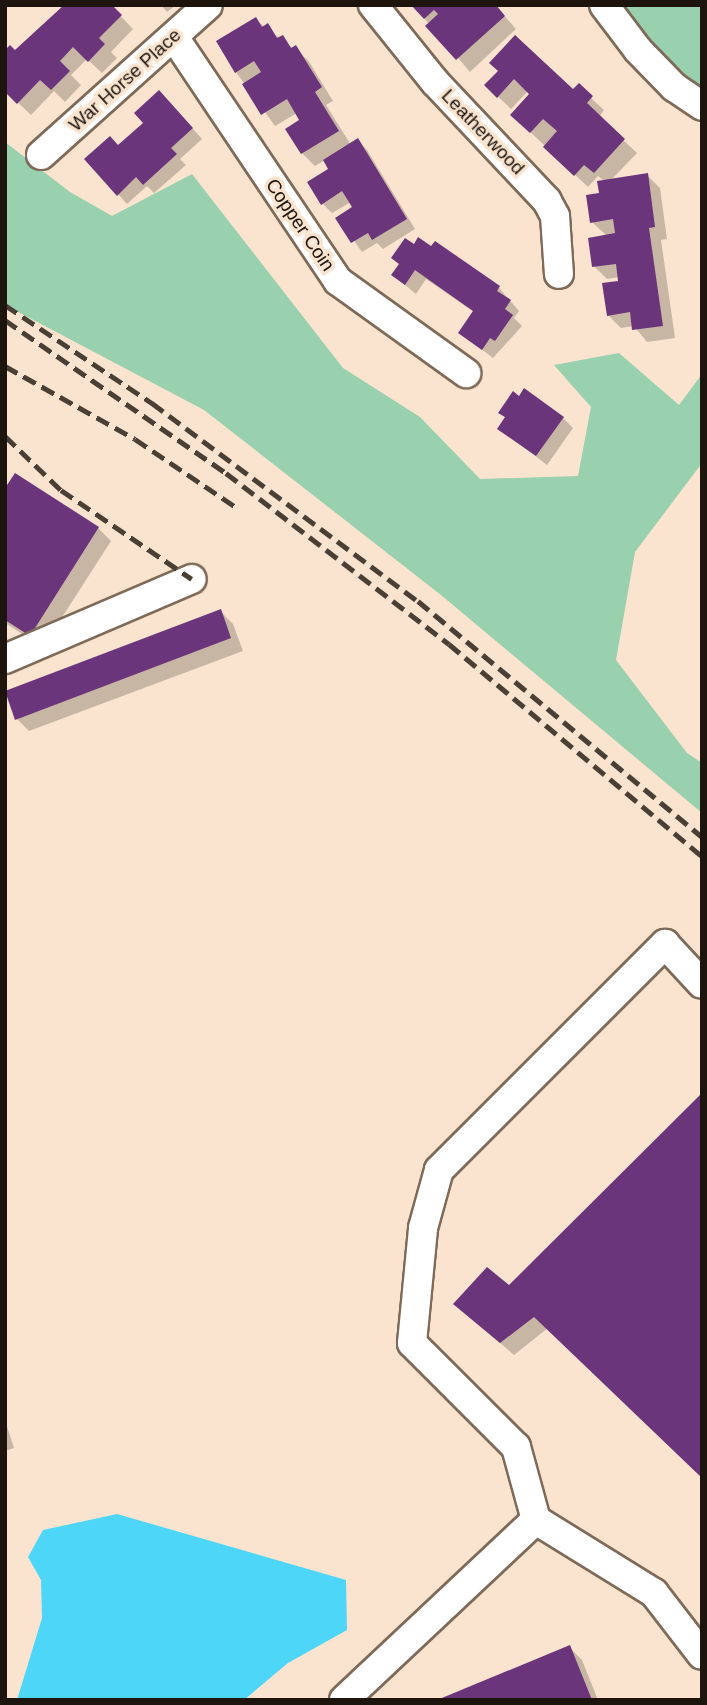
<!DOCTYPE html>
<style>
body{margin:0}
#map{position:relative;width:707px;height:1705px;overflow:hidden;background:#fae4cf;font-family:Arial,sans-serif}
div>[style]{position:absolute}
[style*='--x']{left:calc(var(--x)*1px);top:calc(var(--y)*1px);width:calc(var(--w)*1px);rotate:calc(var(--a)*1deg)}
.green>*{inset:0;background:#99d0ad}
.water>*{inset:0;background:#4ed6f8}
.shadow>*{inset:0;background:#0003}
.building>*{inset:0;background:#6b357b}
.roads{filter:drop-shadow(2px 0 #7e6a58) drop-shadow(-2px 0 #7e6a58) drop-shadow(0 2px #7e6a58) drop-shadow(0 -2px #7e6a58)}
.minor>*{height:28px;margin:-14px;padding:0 14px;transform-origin:14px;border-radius:14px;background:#fff}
.rail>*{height:5px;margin-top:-2.5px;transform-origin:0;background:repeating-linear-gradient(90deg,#4a3f35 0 14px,transparent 0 21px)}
span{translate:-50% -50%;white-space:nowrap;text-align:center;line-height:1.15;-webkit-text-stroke:7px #fae4cf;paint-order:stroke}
.street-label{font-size:19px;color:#1c140d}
.frame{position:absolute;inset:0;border:7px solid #1c140d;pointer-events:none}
</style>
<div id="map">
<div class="green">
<div style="clip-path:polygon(604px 5px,702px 5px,702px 91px,674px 87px)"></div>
<div style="clip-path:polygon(5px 142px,70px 192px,112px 216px,192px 174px,343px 368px,420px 417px,480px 479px,578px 476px,591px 407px,554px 365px,619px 353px,679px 405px,702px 374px,702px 463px,635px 552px,616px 660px,687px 753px,702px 763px,702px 813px,441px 595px,204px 410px,5px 305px)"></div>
</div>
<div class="water">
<div style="clip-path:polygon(117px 1514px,346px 1580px,347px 1630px,288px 1663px,244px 1700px,17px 1700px,42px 1618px,41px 1580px,28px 1557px,43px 1530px)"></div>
</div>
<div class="shadow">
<div style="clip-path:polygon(63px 5px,110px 5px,133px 29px,111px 52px,117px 58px,102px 73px,87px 59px,71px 75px,81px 85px,65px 102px,54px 91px,31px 115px,5px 90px,15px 52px,41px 26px,44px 29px)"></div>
<div style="clip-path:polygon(161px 5px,176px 5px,167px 12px)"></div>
<div style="clip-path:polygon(413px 5px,495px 5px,516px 29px,470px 72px)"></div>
<div style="clip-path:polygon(256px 20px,308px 60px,333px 101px,326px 105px,351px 145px,358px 141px,367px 150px,415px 229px,383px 249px,377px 243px,362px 252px,338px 218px,354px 208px,351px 202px,332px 213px,322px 203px,331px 170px,325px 160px,315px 166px,302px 153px,302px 121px,297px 113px,275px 126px,236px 72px)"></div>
<div style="clip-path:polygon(500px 71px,591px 98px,604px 110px,599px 117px,637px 153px,611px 180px,647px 175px,660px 188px,667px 239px,661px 240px,675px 338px,647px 342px,634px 326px,621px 328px,608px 315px,620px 277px,607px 279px,594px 266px,607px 236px,592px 222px,604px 181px,598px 176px,588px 187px,525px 127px,531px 94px,528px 91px,511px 109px,486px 85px)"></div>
<div style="clip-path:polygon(169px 102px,202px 139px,180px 159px,186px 165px,154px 193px,147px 186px,127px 204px,118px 194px,119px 147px)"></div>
<div style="clip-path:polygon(401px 265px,499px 288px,519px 311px,514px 318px,522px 326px,493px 358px,460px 333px,474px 312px,426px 279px,416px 294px,393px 275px)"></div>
<div style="clip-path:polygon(500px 412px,563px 418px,573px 428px,547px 465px,499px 428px,506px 418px)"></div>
<div style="clip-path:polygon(5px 491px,98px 528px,111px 541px,43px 647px,5px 623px)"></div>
<div style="clip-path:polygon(220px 611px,233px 624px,243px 651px,29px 731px,17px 719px)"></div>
<div style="clip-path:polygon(509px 1287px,548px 1328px,514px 1355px,455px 1304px)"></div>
<div style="clip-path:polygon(5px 1420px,14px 1448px,5px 1451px)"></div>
<div style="clip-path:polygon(569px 1647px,582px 1660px,598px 1700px,441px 1700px)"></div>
</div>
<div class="building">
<div style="clip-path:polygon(64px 5px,112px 5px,122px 15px,99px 38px,105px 44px,88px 62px,73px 47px,60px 61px,70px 71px,51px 90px,40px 80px,17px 104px,5px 92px,5px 50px,10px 45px,15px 50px)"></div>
<div style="clip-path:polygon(411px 5px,496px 5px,505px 16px,456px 60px,425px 26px,438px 14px,434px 10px,424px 19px)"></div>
<div style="clip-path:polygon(256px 17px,262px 27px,268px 23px,277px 38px,283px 35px,291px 48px,296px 45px,322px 87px,315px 92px,339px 131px,301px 154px,285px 129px,299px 120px,287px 99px,261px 115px,242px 84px,261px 72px,254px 61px,235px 73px,216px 41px)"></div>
<div style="clip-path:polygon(515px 35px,573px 89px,579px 83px,593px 96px,587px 103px,625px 139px,594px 173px,584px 165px,574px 176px,543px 147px,557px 131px,543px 119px,530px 133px,510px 115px,529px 94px,514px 79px,497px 98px,484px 85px,498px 71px,489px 63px)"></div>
<div style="clip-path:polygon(159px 90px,193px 128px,171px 148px,177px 154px,143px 185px,136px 177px,117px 196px,84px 159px,110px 136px,118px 145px,143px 123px,134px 113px)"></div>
<div style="clip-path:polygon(358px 138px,407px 219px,372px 240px,368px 233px,351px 243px,335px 218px,352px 207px,342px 191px,321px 205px,307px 182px,328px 169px,323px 160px)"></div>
<div style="clip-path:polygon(648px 173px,655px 227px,649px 228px,663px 326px,632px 330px,630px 312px,607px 316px,602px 283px,618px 281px,616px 264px,592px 267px,588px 238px,615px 233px,613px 219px,590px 223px,586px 195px,599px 193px,597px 181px)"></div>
<div style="clip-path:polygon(418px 237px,431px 246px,435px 241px,500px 286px,497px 291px,511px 300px,505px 309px,513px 315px,495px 341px,490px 338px,482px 350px,458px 333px,473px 311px,415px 270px,405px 285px,391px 275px,399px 264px,391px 258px,405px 238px,414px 244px)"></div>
<div style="clip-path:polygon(524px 388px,564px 417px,536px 456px,497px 429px,505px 417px,498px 413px,513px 391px,519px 396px)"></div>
<div style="clip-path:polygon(15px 473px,99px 527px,30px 636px,5px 620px,5px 488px)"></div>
<div style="clip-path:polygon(221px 609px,231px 638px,15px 720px,5px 691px)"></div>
<div style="clip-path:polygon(702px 1093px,702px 1478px,534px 1317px,500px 1343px,453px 1304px,487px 1267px,509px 1285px)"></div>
<div style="clip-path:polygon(570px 1645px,592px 1700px,437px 1700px)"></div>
</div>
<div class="roads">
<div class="minor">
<div style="--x:373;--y:5;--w:99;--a:51.2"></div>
<div style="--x:435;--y:82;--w:163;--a:46.7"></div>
<div style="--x:547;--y:201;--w:17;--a:62"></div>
<div style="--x:555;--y:216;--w:58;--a:86.1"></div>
<div style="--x:604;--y:5;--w:56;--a:52.9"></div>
<div style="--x:638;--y:50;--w:52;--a:45.8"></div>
<div style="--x:674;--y:87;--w:34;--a:34"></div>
<div style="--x:174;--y:37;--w:294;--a:56.1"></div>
<div style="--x:338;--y:281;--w:158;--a:35.7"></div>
<div style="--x:41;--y:155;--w:224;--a:-41.9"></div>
<div style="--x:5;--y:659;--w:203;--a:-23.2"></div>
<div style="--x:536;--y:1520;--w:76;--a:-105.3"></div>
<div style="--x:516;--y:1447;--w:147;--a:-135"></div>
<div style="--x:412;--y:1343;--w:116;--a:-84.5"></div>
<div style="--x:423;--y:1228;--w:60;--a:-74.6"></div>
<div style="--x:439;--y:1170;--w:320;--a:-45"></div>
<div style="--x:665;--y:944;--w:54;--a:47.2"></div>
<div style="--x:344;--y:1700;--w:263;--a:-43.2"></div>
<div style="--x:536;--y:1520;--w:139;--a:31.7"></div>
<div style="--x:654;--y:1593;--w:78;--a:52.3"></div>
</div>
</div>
<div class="rail">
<div style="--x:5;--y:305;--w:177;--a:33.7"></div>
<div style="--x:152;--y:403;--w:332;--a:36.7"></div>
<div style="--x:418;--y:601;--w:369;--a:39.7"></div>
<div style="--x:5;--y:320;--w:269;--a:34.7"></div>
<div style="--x:226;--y:473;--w:281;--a:37.5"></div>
<div style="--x:449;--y:644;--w:330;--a:40"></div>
<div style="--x:5;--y:366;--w:149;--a:29.3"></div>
<div style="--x:135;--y:439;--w:122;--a:34"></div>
<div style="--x:5;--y:436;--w:78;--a:44"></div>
<div style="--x:61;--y:490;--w:158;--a:34.2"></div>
</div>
<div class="street-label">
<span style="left:125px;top:80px;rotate:-42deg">War Horse Place</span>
<span style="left:483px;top:132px;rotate:46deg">Leatherwood</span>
<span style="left:300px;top:225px;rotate:56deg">Copper Coin</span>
</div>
<div class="frame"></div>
</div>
